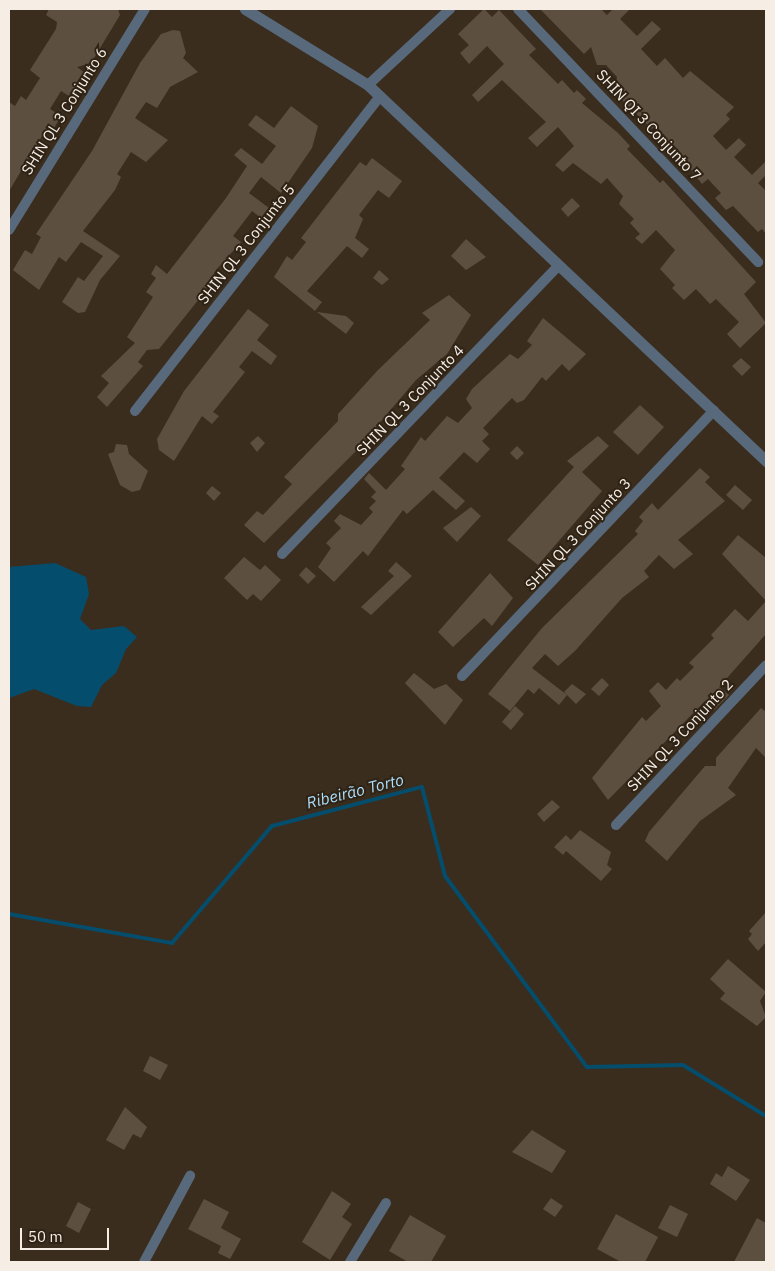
<!DOCTYPE html>
<meta charset="utf-8">
<style>
body{margin:0}
#map{position:relative;width:775px;height:1271px;overflow:hidden;background:#3a2d1e;font-family:"IBM Plex Sans",sans-serif}
div>[style]{position:absolute}
[style*='--x']{left:calc(var(--x)*1px);top:calc(var(--y)*1px);width:calc(var(--w)*1px);rotate:calc(var(--a)*1deg)}
.water>*{inset:0;background:#054d6c}
.stream>*{height:4px;margin:-2px;padding:0 2px;transform-origin:2px;border-radius:2px;background:#054d6c}
.building>*{inset:0;background:#5d4f40}
.minor>*{height:10px;margin:-5px;padding:0 5px;transform-origin:5px;border-radius:5px;background:#58697c}
.tertiary>*{height:11px;margin:-5.5px;padding:0 5.5px;transform-origin:5.5px;border-radius:5.5px;background:#58697c}
span{translate:-50% -50%;white-space:nowrap;text-align:center;line-height:1.15;-webkit-text-stroke:4px #2f2315;paint-order:stroke}
.street-label{font-size:15px;color:#f6eee5}
.water-label{font-size:16px;color:#acdffd;font-style:italic}
.frame{position:absolute;inset:0;border:10px solid #f6eee5;pointer-events:none}
.scale{position:absolute;left:20px;top:1228px;width:89px;height:22px;box-sizing:border-box;border:2px solid #f6eee5;border-top:0;padding-left:6px;font-size:15px;line-height:18px;white-space:nowrap;color:#f6eee5;-webkit-text-stroke:4px #2f2315;paint-order:stroke}
</style>
<div id="map">
<div class="water">
<div style="clip-path:polygon(55px 563px,86px 577px,89px 594px,80px 619px,91px 630px,124px 626px,137px 637px,126px 649px,116px 673px,102px 685px,91px 707px,77px 706px,34px 689px,9px 698px,9px 567px)"></div>
</div>
<div class="stream">
<div style="--x:9;--y:914;--w:166;--a:10.1"></div>
<div style="--x:172;--y:943;--w:154;--a:-49.5"></div>
<div style="--x:272;--y:826;--w:155;--a:-14.6"></div>
<div style="--x:422;--y:787;--w:92;--a:75.5"></div>
<div style="--x:445;--y:876;--w:238;--a:53.4"></div>
<div style="--x:587;--y:1067;--w:96;--a:-1.2"></div>
<div style="--x:683;--y:1065;--w:97;--a:31.6"></div>
</div>
<div class="building">
<div style="clip-path:polygon(49px 9px,118px 9px,120px 15px,91px 63px,77px 67px,85px 73px,76px 88px,69px 96px,61px 91px,50px 109px,61px 116px,54px 128px,48px 126px,9px 191px,9px 102px,15px 106px,21px 96px,26px 100px,40px 78px,30px 70px,56px 29px,57px 22px,46px 15px)"></div>
<div style="clip-path:polygon(484px 9px,492px 17px,499px 10px,536px 49px,529px 55px,558px 84px,562px 80px,574px 93px,577px 90px,586px 99px,582px 103px,618px 133px,630px 146px,627px 149px,660px 183px,663px 180px,756px 282px,744px 294px,766px 323px,740px 348px,727px 334px,739px 322px,716px 299px,710px 304px,696px 289px,684px 300px,672px 288px,675px 285px,660px 269px,675px 250px,656px 230px,642px 244px,635px 238px,640px 234px,630px 223px,634px 219px,619px 204px,623px 196px,607px 178px,601px 184px,573px 163px,563px 172px,555px 165px,574px 146px,558px 127px,537px 147px,528px 138px,546px 122px,502px 80px,478px 102px,472px 95px,504px 64px,487px 46px,469px 64px,460px 53px,469px 45px,458px 34px)"></div>
<div style="clip-path:polygon(540px 9px,601px 9px,607px 15px,613px 9px,630px 9px,620px 19px,637px 36px,652px 21px,661px 29px,641px 49px,657px 66px,665px 58px,683px 78px,690px 71px,734px 107px,726px 115px,730px 119px,713px 136px,726px 150px,739px 138px,746px 145px,734px 157px,752px 175px,766px 161px,766px 175px,758px 183px,766px 191px,766px 234px,762px 229px,758px 232px,733px 206px,726px 210px,715px 198px,721px 193px,708px 179px,702px 184px,656px 125px,652px 129px,621px 99px,615px 90px,617px 77px,606px 65px,597px 65px,591px 47px,584px 54px)"></div>
<div style="clip-path:polygon(173px 30px,180px 31px,186px 53px,183px 58px,198px 72px,170px 87px,157px 108px,146px 102px,135px 118px,168px 140px,146px 162px,131px 152px,117px 174px,121px 177px,115px 190px,83px 231px,120px 256px,100px 280px,85px 312px,78px 313px,62px 302px,78px 277px,84px 281px,103px 256px,81px 242px,66px 262px,59px 257px,39px 290px,13px 270px,25px 250px,32px 254px,41px 237px,36px 234px,92px 151px,140px 63px,161px 34px)"></div>
<div style="clip-path:polygon(291px 106px,318px 126px,312px 148px,281px 193px,261px 177px,249px 193px,269px 208px,261px 218px,252px 211px,233px 236px,241px 242px,216px 270px,203px 294px,159px 349px,147px 350px,138px 362px,143px 366px,107px 407px,97px 397px,109px 383px,101px 376px,135px 343px,127px 337px,153px 297px,146px 292px,156px 278px,151px 274px,156px 265px,167px 274px,226px 198px,247px 166px,234px 155px,241px 148px,262px 164px,276px 146px,248px 125px,256px 115px,274px 128px)"></div>
<div style="clip-path:polygon(372px 158px,402px 181px,389px 198px,378px 190px,359px 215px,363px 219px,355px 238px,369px 249px,362px 258px,347px 246px,307px 291px,322px 302px,315px 311px,274px 277px,287px 256px,292px 260px,306px 242px,301px 238px,360px 162px,366px 166px)"></div>
<div style="clip-path:polygon(572px 198px,580px 206px,568px 217px,561px 209px)"></div>
<div style="clip-path:polygon(466px 239px,486px 257px,466px 270px,451px 256px)"></div>
<div style="clip-path:polygon(379px 270px,389px 279px,382px 285px,373px 278px)"></div>
<div style="clip-path:polygon(449px 295px,471px 315px,447px 354px,416px 380px,365px 440px,370px 444px,362px 453px,358px 449px,264px 543px,244px 525px,257px 511px,263px 515px,292px 484px,284px 477px,338px 421px,338px 414px,378px 370px,430px 320px,422px 313px)"></div>
<div style="clip-path:polygon(248px 309px,269px 325px,257px 340px,277px 356px,271px 365px,252px 351px,239px 367px,245px 372px,213px 412px,219px 416px,212px 424px,202px 416px,174px 461px,159px 450px,157px 439px,184px 391px)"></div>
<div style="clip-path:polygon(317px 312px,346px 316px,354px 323px,346px 334px)"></div>
<div style="clip-path:polygon(543px 318px,586px 354px,569px 371px,562px 364px,546px 381px,542px 377px,524px 400px,517px 403px,512px 398px,483px 428px,489px 434px,482px 441px,490px 449px,477px 463px,464px 452px,439px 478px,465px 501px,456px 510px,433px 490px,407px 514px,403px 510px,368px 556px,363px 551px,334px 582px,318px 567px,331px 548px,326px 543px,341px 528px,334px 521px,340px 514px,361px 525px,373px 512px,369px 508px,376px 501px,371px 497px,376px 492px,364px 479px,369px 473px,386px 490px,405px 469px,401px 466px,421px 437px,425px 441px,447px 416px,458px 423px,472px 408px,466px 399px,472px 389px,510px 354px,518px 359px,532px 345px,527px 341px)"></div>
<div style="clip-path:polygon(741px 358px,751px 367px,742px 376px,732px 366px)"></div>
<div style="clip-path:polygon(640px 405px,664px 427px,638px 455px,613px 432px)"></div>
<div style="clip-path:polygon(258px 436px,265px 443px,257px 452px,250px 443px)"></div>
<div style="clip-path:polygon(598px 436px,609px 446px,582px 472px,602px 491px,538px 565px,507px 540px,574px 467px,567px 461px)"></div>
<div style="clip-path:polygon(116px 444px,127px 445px,129px 454px,148px 471px,140px 490px,132px 492px,120px 485px,108px 454px,114px 452px)"></div>
<div style="clip-path:polygon(517px 446px,524px 453px,517px 460px,510px 453px)"></div>
<div style="clip-path:polygon(700px 468px,710px 477px,705px 482px,725px 501px,678px 540px,693px 554px,674px 569px,659px 555px,644px 571px,649px 577px,622px 598px,575px 651px,558px 666px,545px 654px,532px 668px,567px 695px,559px 705px,539px 688px,534px 694px,528px 689px,510px 711px,488px 694px,542px 628px,638px 534px,635px 531px,643px 521px,639px 517px,652px 503px,658px 510px)"></div>
<div style="clip-path:polygon(735px 485px,752px 500px,743px 510px,726px 495px)"></div>
<div style="clip-path:polygon(212px 486px,221px 493px,214px 501px,206px 493px)"></div>
<div style="clip-path:polygon(471px 507px,481px 516px,457px 542px,443px 528px)"></div>
<div style="clip-path:polygon(738px 535px,766px 558px,766px 601px,722px 554px)"></div>
<div style="clip-path:polygon(244px 557px,260px 570px,265px 565px,281px 580px,261px 601px,253px 594px,247px 600px,224px 578px)"></div>
<div style="clip-path:polygon(396px 562px,412px 576px,371px 615px,361px 607px,394px 576px,388px 571px)"></div>
<div style="clip-path:polygon(306px 567px,316px 576px,308px 584px,299px 575px)"></div>
<div style="clip-path:polygon(490px 573px,513px 598px,492px 626px,484px 618px,453px 647px,438px 632px)"></div>
<div style="clip-path:polygon(766px 601px,766px 634px,719px 687px,729px 695px,714px 710px,705px 701px,608px 800px,592px 778px,642px 717px,646px 721px,661px 706px,649px 691px,658px 682px,666px 690px,677px 678px,680px 681px,694px 667px,689px 663px,714px 638px,711px 635px,735px 609px,748px 621px)"></div>
<div style="clip-path:polygon(414px 673px,434px 689px,446px 684px,463px 700px,445px 725px,405px 683px)"></div>
<div style="clip-path:polygon(602px 678px,609px 685px,599px 696px,591px 689px)"></div>
<div style="clip-path:polygon(572px 684px,586px 694px,576px 704px,564px 692px)"></div>
<div style="clip-path:polygon(515px 706px,524px 714px,511px 730px,502px 722px)"></div>
<div style="clip-path:polygon(761px 708px,766px 712px,766px 758px,756px 748px,728px 788px,736px 795px,700px 821px,667px 861px,645px 841px,649px 832px,705px 766px,716px 766px,716px 758px)"></div>
<div style="clip-path:polygon(552px 800px,560px 807px,544px 822px,537px 814px)"></div>
<div style="clip-path:polygon(580px 830px,611px 852px,607px 865px,612px 869px,601px 881px,566px 851px,563px 855px,554px 847px,566px 835px,571px 840px)"></div>
<div style="clip-path:polygon(766px 912px,766px 942px,758px 951px,748px 939px,752px 934px,749px 931px)"></div>
<div style="clip-path:polygon(728px 959px,766px 992px,760px 1001px,766px 1017px,757px 1026px,720px 999px,725px 993px,710px 979px)"></div>
<div style="clip-path:polygon(150px 1056px,168px 1065px,160px 1080px,143px 1071px)"></div>
<div style="clip-path:polygon(125px 1107px,147px 1127px,141px 1138px,133px 1134px,124px 1150px,106px 1140px)"></div>
<div style="clip-path:polygon(532px 1130px,566px 1151px,552px 1173px,512px 1152px)"></div>
<div style="clip-path:polygon(728px 1166px,750px 1180px,736px 1201px,710px 1184px,716px 1173px,722px 1177px)"></div>
<div style="clip-path:polygon(332px 1191px,351px 1204px,342px 1217px,352px 1224px,330px 1260px,302px 1242px)"></div>
<div style="clip-path:polygon(551px 1198px,563px 1206px,555px 1217px,543px 1209px)"></div>
<div style="clip-path:polygon(204px 1199px,229px 1212px,221px 1228px,241px 1239px,230px 1259px,218px 1253px,221px 1246px,188px 1229px)"></div>
<div style="clip-path:polygon(78px 1202px,91px 1209px,79px 1233px,66px 1226px)"></div>
<div style="clip-path:polygon(670px 1205px,688px 1214px,677px 1237px,658px 1228px)"></div>
<div style="clip-path:polygon(616px 1214px,658px 1237px,645px 1262px,621px 1262px,597px 1249px)"></div>
<div style="clip-path:polygon(410px 1215px,446px 1236px,431px 1262px,408px 1262px,389px 1251px)"></div>
<div style="clip-path:polygon(757px 1218px,766px 1223px,766px 1262px,734px 1262px)"></div>
</div>
<div class="minor">
<div style="--x:518;--y:9;--w:349;--a:46.5"></div>
<div style="--x:368;--y:85;--w:112;--a:-42.8"></div>
<div style="--x:9;--y:230;--w:259;--a:-58.4"></div>
<div style="--x:135;--y:411;--w:399;--a:-52.1"></div>
<div style="--x:282;--y:554;--w:399;--a:-46.2"></div>
<div style="--x:462;--y:676;--w:366;--a:-46.5"></div>
<div style="--x:616;--y:825;--w:219;--a:-46.8"></div>
<div style="--x:144;--y:1262;--w:98;--a:-61.9"></div>
<div style="--x:350;--y:1262;--w:69;--a:-58.6"></div>
</div>
<div class="tertiary">
<div style="--x:245;--y:9;--w:145;--a:31.7"></div>
<div style="--x:368;--y:85;--w:548;--a:43.37"></div>
</div>
<div class="street-label">
<span style="left:64px;top:111px;rotate:-58deg">SHIN QL 3 Conjunto 6</span>
<span style="left:649px;top:125px;rotate:47deg">SHIN QI 3 Conjunto 7</span>
<span style="left:246px;top:244px;rotate:-52deg">SHIN QL 3 Conjunto 5</span>
<span style="left:410px;top:400px;rotate:-46deg">SHIN QL 3 Conjunto 4</span>
<span style="left:578px;top:534px;rotate:-47deg">SHIN QL 3 Conjunto 3</span>
<span style="left:680px;top:735px;rotate:-47deg">SHIN QL 3 Conjunto 2</span>
</div>
<div class="water-label">
<span style="left:355px;top:791px;rotate:-14deg">Ribeirão Torto</span>
</div>
<div class="frame"></div>
<div class="scale">50 m</div>
</div>
